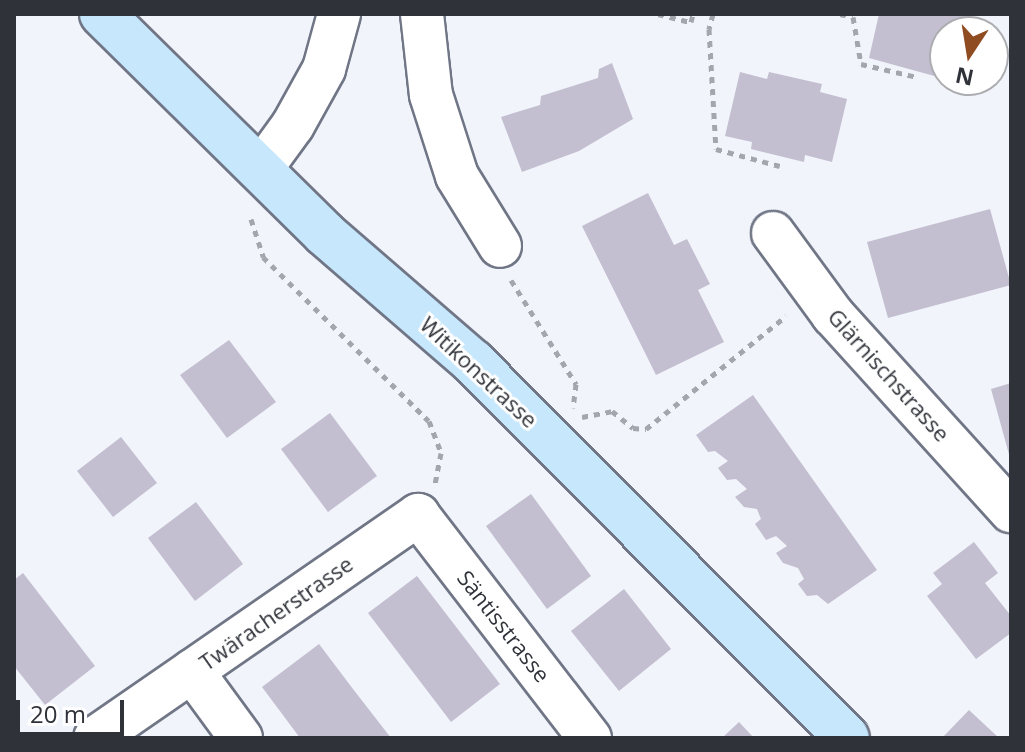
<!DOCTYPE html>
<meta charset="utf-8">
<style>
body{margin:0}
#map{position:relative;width:1025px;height:752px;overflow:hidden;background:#f1f4fb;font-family:"Open Sans",sans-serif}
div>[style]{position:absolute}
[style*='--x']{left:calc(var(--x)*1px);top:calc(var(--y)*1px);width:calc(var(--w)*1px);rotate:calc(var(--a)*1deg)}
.building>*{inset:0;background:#c3bed0}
.path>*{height:5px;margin-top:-2.5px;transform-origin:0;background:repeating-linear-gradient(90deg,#a3a6ad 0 6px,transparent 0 12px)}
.roads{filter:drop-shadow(2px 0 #707686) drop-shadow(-2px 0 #707686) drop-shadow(0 2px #707686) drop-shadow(0 -2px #707686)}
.minor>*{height:42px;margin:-21px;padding:0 21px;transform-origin:21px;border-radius:21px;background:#fff}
.secondary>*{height:44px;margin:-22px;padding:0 22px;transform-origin:22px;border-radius:22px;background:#c7e7fd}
span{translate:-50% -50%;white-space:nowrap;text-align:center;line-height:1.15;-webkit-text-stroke:6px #fff;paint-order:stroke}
.street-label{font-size:22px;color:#2f3239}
.frame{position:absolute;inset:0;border:16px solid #2f3239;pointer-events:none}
.north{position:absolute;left:929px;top:16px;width:80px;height:80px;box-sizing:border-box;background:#fff;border:2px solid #acadb0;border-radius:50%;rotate:192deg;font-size:22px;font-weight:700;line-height:32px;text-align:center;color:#2f3239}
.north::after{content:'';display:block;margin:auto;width:28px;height:36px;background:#904c21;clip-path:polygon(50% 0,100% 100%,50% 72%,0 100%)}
.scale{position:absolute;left:16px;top:700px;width:108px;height:36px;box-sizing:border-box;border:4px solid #2f3239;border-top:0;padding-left:10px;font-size:24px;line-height:28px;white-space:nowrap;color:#2f3239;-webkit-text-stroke:6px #fff;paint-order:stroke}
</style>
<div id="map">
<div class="building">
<div style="clip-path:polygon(879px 14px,970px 14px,966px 32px,945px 32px,945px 74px,938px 77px,869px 58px)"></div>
<div style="clip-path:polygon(612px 63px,633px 119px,579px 151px,522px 172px,501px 117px,540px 105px,541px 96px,598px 78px,599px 69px)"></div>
<div style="clip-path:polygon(740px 72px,767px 79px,769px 72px,822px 84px,820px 92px,847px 99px,832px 162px,805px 155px,804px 162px,751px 149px,752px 142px,725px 136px)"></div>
<div style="clip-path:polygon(648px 193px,674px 245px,687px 239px,710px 284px,698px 290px,724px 342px,656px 375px,582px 226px)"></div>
<div style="clip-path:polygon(990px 209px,1011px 285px,888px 318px,867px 242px)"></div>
<div style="clip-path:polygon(229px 340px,276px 402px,227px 438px,180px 375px)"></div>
<div style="clip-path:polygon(1011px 383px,1011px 458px,1010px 458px,991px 389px)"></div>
<div style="clip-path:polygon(753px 395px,877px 570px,828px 604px,817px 595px,807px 596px,798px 584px,804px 579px,798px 568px,783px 563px,776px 553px,787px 546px,776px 536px,766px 540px,755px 524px,761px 519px,757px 509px,744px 507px,735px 497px,747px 489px,736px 479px,727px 480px,718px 468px,728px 461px,715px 451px,708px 452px,696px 435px)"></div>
<div style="clip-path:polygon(330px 413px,377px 476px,328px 512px,281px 449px)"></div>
<div style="clip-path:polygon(121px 437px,157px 483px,113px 517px,77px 471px)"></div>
<div style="clip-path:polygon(531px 494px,591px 576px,547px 609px,486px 526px)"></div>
<div style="clip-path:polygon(196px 502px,243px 564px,195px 601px,148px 538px)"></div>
<div style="clip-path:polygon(974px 542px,998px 573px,985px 583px,1011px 616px,1011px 633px,976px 659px,927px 596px,942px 584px,933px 573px)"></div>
<div style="clip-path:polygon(23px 573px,95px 666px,45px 705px,14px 666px,14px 580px)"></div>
<div style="clip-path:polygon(417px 576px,500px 684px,451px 722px,368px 613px)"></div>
<div style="clip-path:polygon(624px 589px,671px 649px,619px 691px,571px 631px)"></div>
<div style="clip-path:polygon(319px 644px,353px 689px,391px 738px,300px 738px,262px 687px)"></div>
<div style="clip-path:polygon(969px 710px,999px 738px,942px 738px)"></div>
<div style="clip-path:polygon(739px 722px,754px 738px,722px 738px)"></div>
</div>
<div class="path">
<div style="--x:658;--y:14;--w:34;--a:14"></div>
<div style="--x:691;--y:22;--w:8;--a:-76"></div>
<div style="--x:713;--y:14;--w:16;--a:105"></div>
<div style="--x:709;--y:29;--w:120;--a:86.7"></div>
<div style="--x:716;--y:149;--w:66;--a:14.9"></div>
<div style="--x:840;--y:14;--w:13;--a:13"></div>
<div style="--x:853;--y:17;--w:48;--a:80.3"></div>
<div style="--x:861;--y:64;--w:57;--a:13.1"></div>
<div style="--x:251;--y:219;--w:40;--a:72"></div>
<div style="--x:263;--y:257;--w:233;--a:44.7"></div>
<div style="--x:429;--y:421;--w:34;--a:69"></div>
<div style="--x:441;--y:453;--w:31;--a:101"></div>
<div style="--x:511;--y:280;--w:123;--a:58"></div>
<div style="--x:576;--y:384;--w:24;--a:97"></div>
<div style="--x:582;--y:417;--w:31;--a:-11"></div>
<div style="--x:612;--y:411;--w:27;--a:39"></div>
<div style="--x:633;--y:428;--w:13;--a:4"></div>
<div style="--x:646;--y:429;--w:180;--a:-38.9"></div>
</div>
<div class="roads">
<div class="minor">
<div style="--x:422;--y:14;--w:81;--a:83.7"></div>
<div style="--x:431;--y:95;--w:85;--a:72.2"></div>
<div style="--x:457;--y:176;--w:82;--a:58.4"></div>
<div style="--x:261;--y:169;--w:54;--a:-54"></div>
<div style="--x:293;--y:125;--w:64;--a:-61"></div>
<div style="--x:324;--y:69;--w:57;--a:-74.7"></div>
<div style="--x:773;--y:233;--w:102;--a:53.8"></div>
<div style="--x:833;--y:315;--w:265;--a:47.8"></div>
<div style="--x:192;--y:671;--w:83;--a:53.8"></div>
<div style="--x:95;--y:738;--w:393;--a:-34.6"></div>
<div style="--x:418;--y:515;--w:282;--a:52.4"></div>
</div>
<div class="secondary">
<div style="--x:102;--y:14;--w:313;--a:44.6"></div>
<div style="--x:325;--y:234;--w:196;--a:40.9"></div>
<div style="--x:473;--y:362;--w:530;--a:45.15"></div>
</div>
</div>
<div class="street-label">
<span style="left:479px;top:372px;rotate:43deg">Witikonstrasse</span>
<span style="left:889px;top:375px;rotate:48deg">Glärnischstrasse</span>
<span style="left:276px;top:613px;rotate:-35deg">Twäracherstrasse</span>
<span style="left:504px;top:626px;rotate:52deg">Säntisstrasse</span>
</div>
<div class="frame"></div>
<div class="north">N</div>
<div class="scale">20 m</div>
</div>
